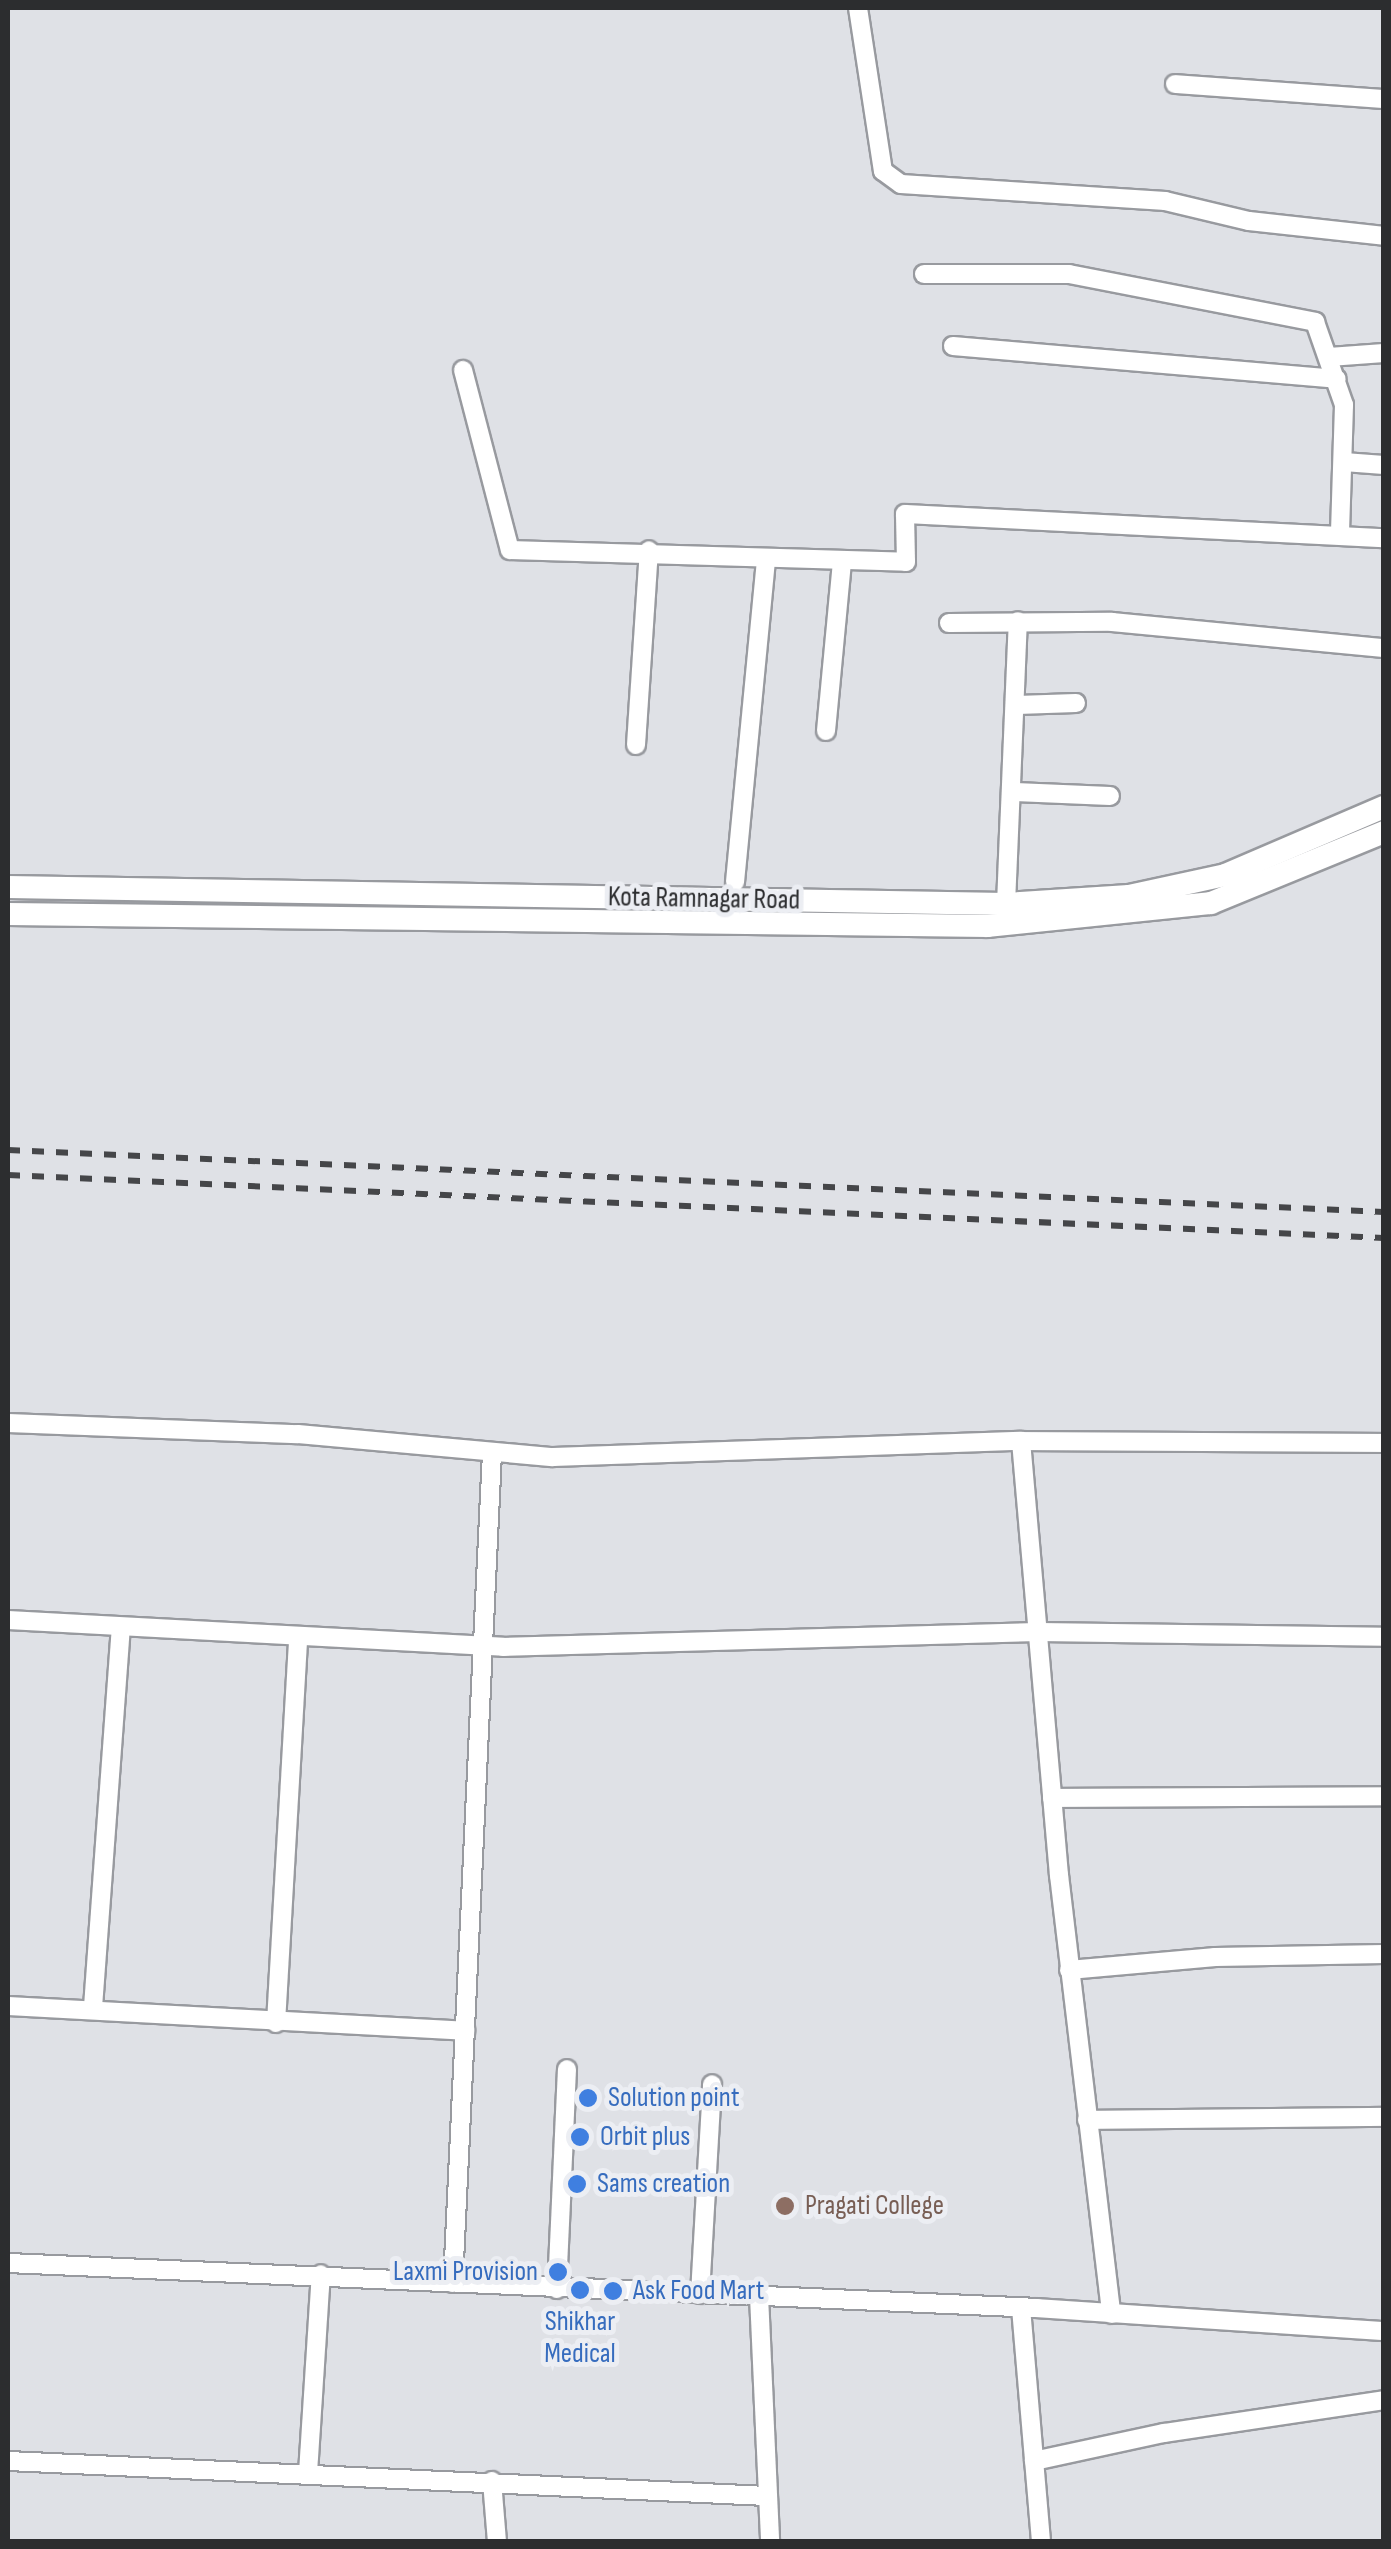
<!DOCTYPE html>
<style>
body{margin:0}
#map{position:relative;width:1391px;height:2549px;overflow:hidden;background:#dfe1e6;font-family:"Sofia Sans Condensed",sans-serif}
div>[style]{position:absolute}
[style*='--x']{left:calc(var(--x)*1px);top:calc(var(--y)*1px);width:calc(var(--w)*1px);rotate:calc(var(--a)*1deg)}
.roads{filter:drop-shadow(2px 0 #989a9f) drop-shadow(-2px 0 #989a9f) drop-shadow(0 2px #989a9f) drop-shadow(0 -2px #989a9f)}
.minor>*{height:18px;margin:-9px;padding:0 9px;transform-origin:9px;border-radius:9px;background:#fff}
.tertiary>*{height:22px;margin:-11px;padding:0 11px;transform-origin:11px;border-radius:11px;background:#fff}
.rail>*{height:6px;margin-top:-3px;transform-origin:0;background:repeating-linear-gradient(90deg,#454649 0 12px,transparent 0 24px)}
.dots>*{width:28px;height:28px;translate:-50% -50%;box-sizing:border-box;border:5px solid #eceef3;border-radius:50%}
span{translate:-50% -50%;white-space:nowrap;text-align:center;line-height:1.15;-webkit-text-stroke:10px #eceef3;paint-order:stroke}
.street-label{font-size:28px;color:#2c2d2f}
.shop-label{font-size:28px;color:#366cbe}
.left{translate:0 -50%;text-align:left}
.right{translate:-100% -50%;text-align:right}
.education-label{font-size:28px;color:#785e54}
.frame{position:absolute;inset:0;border:10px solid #2c2d2f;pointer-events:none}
</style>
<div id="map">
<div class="roads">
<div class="minor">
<div style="--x:858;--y:8;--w:165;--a:81.3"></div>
<div style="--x:883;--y:171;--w:22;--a:36"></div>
<div style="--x:901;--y:184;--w:265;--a:3.7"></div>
<div style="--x:1165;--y:201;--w:86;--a:13.4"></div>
<div style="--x:1249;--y:221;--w:136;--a:6.3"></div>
<div style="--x:1175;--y:84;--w:210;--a:4.1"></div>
<div style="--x:924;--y:274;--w:145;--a:0"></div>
<div style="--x:1069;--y:274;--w:251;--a:11"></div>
<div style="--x:1315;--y:322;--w:88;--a:70.7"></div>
<div style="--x:1344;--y:405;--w:130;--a:91.8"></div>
<div style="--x:953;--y:346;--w:385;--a:4.9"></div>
<div style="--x:1329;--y:357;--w:55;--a:-4.2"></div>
<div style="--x:463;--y:370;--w:186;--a:75.4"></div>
<div style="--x:510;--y:550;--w:396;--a:1.7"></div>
<div style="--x:906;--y:562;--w:48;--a:-91.2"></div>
<div style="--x:905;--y:514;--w:480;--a:2.9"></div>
<div style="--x:1344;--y:462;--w:40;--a:4.3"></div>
<div style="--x:949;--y:623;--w:163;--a:-0.4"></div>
<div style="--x:1112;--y:622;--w:273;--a:5.5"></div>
<div style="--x:1017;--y:705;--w:59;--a:-1.9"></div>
<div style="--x:826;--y:731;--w:171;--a:-84.6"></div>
<div style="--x:636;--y:745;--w:195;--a:-86.2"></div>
<div style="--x:1015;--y:792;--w:95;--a:2.4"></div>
<div style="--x:735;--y:882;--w:324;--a:-84.5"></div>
<div style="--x:1006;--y:904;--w:283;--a:-87.6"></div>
<div style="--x:8;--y:1423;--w:290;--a:2.2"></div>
<div style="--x:298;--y:1434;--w:256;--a:5.2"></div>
<div style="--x:553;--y:1457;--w:468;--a:-2"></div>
<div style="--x:1021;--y:1441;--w:363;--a:0.3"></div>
<div style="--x:1021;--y:1441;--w:436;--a:85"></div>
<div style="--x:1059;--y:1875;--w:442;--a:83.2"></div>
<div style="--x:8;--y:1620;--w:496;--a:3.1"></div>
<div style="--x:503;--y:1647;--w:536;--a:-1.6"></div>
<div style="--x:1039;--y:1632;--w:345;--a:0.8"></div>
<div style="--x:1052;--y:1798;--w:332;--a:-0.3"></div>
<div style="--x:1069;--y:1970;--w:147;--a:-5.1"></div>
<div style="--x:1215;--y:1957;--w:169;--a:-1"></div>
<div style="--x:8;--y:2006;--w:458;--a:3.1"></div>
<div style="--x:93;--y:2007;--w:381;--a:-85.8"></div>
<div style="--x:276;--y:2023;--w:386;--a:-86.7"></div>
<div style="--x:1087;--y:2120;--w:297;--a:-0.6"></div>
<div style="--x:8;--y:2263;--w:1030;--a:2.5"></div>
<div style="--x:1037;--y:2308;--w:348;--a:3.8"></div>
<div style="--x:453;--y:2283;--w:832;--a:-87.31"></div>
<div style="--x:557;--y:2289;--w:220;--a:-87.4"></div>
<div style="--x:700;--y:2294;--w:210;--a:-86.7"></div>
<div style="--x:759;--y:2296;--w:246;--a:87.4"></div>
<div style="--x:1021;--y:2308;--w:235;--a:85.1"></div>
<div style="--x:8;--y:2461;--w:759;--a:2.64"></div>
<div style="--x:1034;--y:2461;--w:133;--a:-12.2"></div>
<div style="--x:1164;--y:2433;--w:222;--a:-8.5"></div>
<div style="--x:308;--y:2473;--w:199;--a:-86.3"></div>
<div style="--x:492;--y:2481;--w:61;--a:85.3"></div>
</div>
<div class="tertiary">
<div style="--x:8;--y:887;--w:998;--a:0.98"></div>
<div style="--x:1006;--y:904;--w:123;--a:-3.7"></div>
<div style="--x:1129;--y:896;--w:98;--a:-12.3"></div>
<div style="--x:1225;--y:875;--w:173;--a:-23.2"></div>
<div style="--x:8;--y:914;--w:980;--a:0.7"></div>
<div style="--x:988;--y:926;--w:224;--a:-5.9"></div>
<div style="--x:1211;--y:903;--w:187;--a:-22.3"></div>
</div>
</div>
<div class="rail">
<div style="--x:8;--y:1150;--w:1377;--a:2.58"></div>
<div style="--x:8;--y:1175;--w:1377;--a:2.62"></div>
</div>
<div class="dots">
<div style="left:588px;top:2098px;background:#3f7fe0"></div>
<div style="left:580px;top:2137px;background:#3f7fe0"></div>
<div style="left:577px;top:2184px;background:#3f7fe0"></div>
<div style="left:785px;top:2206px;background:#8d6e63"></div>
<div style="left:558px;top:2272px;background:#3f7fe0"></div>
<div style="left:580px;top:2290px;background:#3f7fe0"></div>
<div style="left:613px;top:2291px;background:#3f7fe0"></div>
</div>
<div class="street-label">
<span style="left:704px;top:899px;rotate:1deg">Kota Ramnagar Road</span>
</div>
<div class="shop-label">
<span class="left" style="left:608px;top:2098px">Solution point</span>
<span class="left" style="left:600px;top:2137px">Orbit plus</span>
<span class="left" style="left:597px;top:2184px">Sams creation</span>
<span class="right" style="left:538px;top:2272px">Laxmi Provision</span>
<span class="left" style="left:633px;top:2291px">Ask Food Mart</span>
<span style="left:580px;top:2338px">Shikhar<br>Medical</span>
</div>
<div class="education-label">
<span class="left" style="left:805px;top:2206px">Pragati College</span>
</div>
<div class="frame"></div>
</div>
